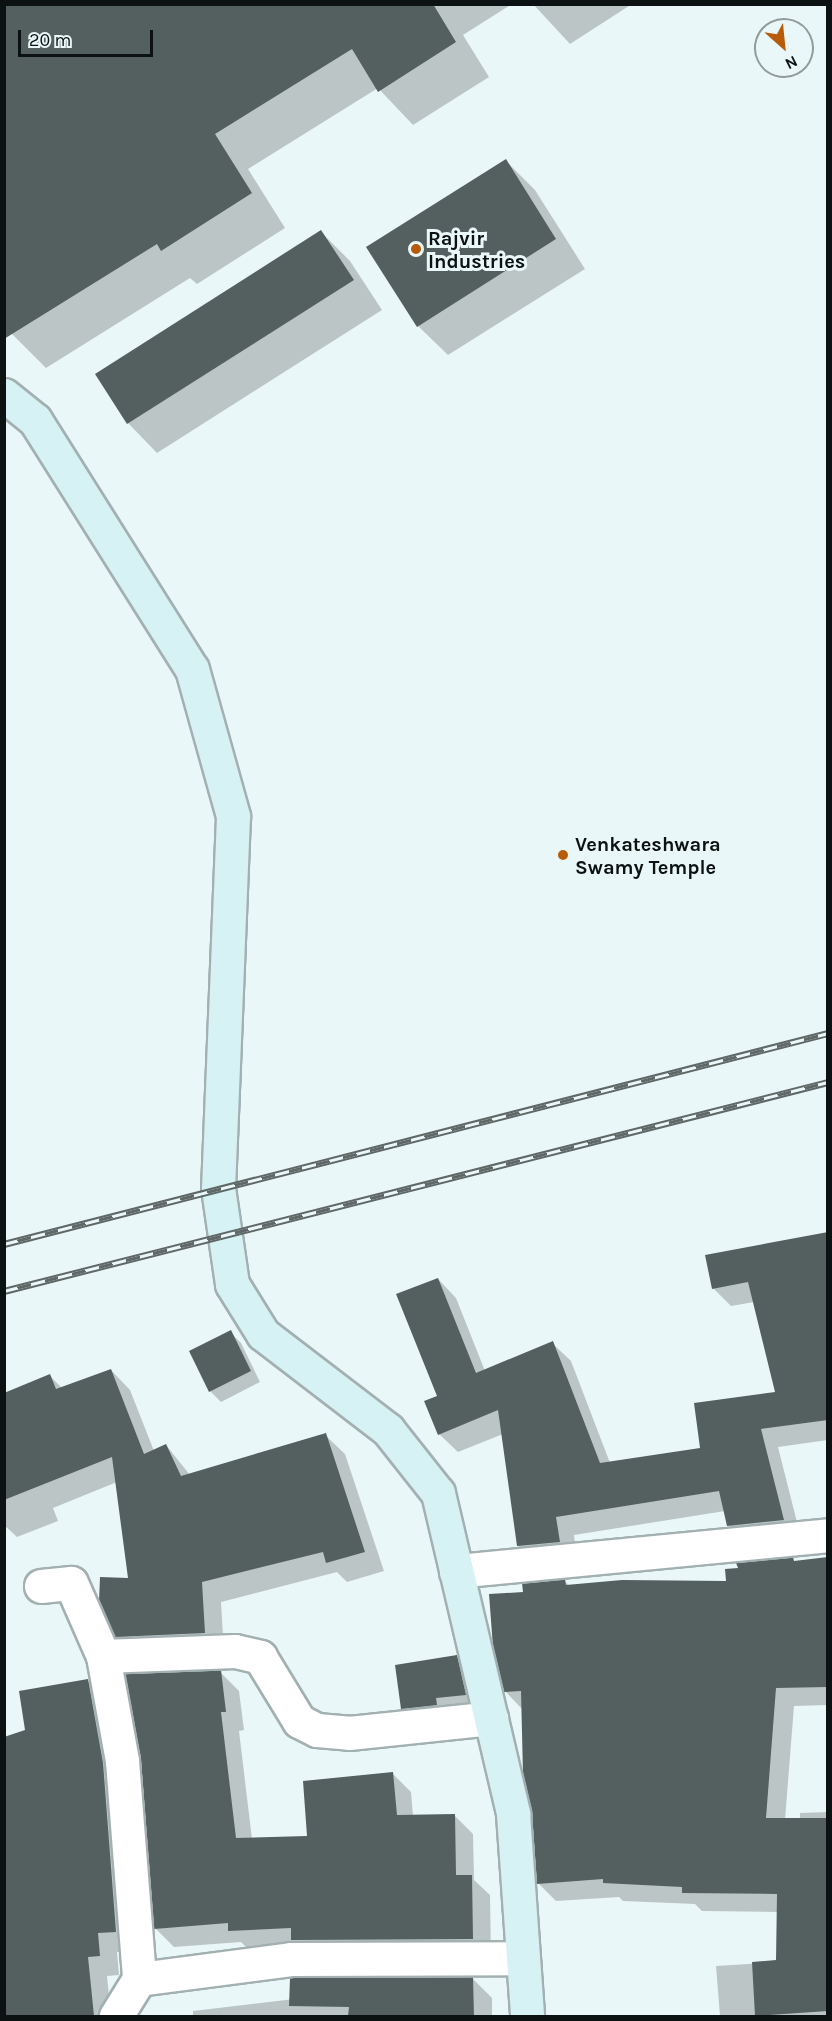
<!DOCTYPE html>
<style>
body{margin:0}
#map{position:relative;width:832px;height:2021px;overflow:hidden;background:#eaf7f8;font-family:Karla,sans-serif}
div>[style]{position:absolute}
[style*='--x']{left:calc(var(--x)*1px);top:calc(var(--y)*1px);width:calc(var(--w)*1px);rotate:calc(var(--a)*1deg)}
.shadow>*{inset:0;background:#0003}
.building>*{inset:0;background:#545f60}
.roads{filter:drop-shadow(2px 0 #a3b0b1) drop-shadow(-2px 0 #a3b0b1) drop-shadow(0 2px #a3b0b1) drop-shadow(0 -2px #a3b0b1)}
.street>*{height:33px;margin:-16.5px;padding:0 16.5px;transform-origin:16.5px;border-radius:16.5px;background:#fff}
.secondary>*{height:33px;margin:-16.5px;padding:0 16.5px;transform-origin:16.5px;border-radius:16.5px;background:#d6f2f4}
.rail>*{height:7px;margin-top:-3.5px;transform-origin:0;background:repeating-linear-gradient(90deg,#eaf7f8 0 14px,#5f6767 0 28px);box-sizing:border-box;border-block:2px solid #5f6767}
.dots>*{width:16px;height:16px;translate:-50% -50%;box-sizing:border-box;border:3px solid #eaf7f8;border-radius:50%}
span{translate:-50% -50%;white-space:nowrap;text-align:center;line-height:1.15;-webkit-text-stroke:6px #eaf7f8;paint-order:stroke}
.poi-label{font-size:20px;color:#0c1111;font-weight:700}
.left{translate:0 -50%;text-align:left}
.frame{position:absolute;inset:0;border:6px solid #0c1111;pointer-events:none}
.north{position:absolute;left:754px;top:18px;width:60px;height:60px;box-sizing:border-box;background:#eaf7f8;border:2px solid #919b9c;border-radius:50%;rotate:153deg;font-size:16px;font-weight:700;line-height:24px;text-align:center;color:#0c1111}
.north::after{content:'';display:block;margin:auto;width:21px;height:27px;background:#b85b09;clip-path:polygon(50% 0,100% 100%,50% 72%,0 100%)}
.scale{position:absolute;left:18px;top:30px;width:135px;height:27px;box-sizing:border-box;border:3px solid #0c1111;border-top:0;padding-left:8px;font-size:18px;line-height:21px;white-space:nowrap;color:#0c1111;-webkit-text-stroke:4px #eaf7f8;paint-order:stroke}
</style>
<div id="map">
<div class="shadow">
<div style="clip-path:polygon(4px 4px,512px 4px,463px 35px,489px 77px,413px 125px,378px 88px,248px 169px,285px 228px,197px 284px,190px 278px,46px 368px,12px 334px)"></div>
<div style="clip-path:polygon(533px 4px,632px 4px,570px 44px)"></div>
<div style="clip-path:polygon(506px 161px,535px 190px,585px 269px,448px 355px,418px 326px)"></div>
<div style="clip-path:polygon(321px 232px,350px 261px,382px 310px,157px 453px,128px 423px)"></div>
<div style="clip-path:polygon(828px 1233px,828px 1440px,778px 1447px,801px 1538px,747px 1544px,729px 1525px,725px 1511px,574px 1535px,577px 1560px,536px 1564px,518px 1546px,503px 1434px,458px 1452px,439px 1434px,438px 1279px,456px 1298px,485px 1371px,552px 1343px,571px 1361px,610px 1463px,702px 1449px,777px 1393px,754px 1302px,731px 1306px,713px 1288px)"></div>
<div style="clip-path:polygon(230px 1332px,241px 1343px,260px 1382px,221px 1402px,210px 1391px)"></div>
<div style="clip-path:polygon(111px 1370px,130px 1390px,154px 1451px,166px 1445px,190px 1475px,325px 1435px,345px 1454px,384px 1571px,347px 1582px,337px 1572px,221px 1602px,224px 1652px,136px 1656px,116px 1636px,130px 1579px,117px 1482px,53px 1508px,58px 1521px,17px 1537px,4px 1525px,4px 1394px,50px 1376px,62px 1388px)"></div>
<div style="clip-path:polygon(792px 1559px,811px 1577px,828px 1644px,828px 1705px,794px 1706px,785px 1820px,800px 1820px,800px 1813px,828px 1812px,828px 2016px,720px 2016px,716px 1966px,778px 1962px,778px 1912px,702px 1911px,695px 1904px,623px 1901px,619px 1897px,556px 1901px,538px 1883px,523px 1710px,505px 1691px,524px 1593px,564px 1581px,570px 1586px,727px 1582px)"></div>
<div style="clip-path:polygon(456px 1657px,467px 1668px,476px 1706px,414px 1719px,403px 1708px)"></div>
<div style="clip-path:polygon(220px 1672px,239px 1691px,244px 1730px,239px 1731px,252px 1839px,308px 1838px,392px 1773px,411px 1792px,413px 1816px,454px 1815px,473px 1834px,474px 1880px,490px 1895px,491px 1958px,248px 1949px,241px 1942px,174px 1947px,155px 1928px)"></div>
<div style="clip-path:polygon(88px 1681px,107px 1700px,135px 1951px,117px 1952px,119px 1975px,107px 1976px,111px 2016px,4px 2016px,4px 1738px,27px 1731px)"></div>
<div style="clip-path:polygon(472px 1978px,492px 1998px,492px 2016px,193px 2016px,193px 2011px)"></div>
</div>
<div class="building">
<div style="clip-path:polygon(4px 4px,433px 4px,456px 42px,378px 92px,352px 49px,215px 134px,252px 193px,161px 251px,157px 244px,4px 339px)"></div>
<div style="clip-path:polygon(506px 159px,556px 239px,417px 327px,366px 247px)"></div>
<div style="clip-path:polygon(321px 230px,354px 280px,127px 424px,95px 374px)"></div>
<div style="clip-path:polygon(828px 1232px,828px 1420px,761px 1429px,784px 1520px,727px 1526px,719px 1491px,556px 1517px,560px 1542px,517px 1546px,498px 1410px,438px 1435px,424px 1401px,437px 1396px,396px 1294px,438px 1278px,476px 1373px,553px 1341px,600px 1463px,700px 1448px,694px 1403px,775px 1392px,748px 1282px,712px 1289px,705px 1255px)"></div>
<div style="clip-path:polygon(231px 1330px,251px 1371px,209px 1392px,189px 1351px)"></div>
<div style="clip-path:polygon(111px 1369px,144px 1454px,166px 1444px,181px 1476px,326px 1433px,365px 1552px,326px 1563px,323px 1552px,202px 1582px,205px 1633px,115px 1637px,99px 1601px,100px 1577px,128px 1578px,112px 1457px,4px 1500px,4px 1393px,50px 1374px,56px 1389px)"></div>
<div style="clip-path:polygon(793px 1557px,794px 1561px,828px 1557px,828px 1687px,776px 1688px,766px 1818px,828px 1818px,828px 2011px,755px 2016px,752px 1962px,776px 1960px,777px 1894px,682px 1893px,682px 1887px,603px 1883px,603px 1879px,537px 1884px,532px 1813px,523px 1775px,521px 1691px,504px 1692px,493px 1647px,489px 1594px,523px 1592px,522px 1583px,565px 1579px,566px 1585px,622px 1580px,726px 1581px,725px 1569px,738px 1568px,736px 1563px)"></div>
<div style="clip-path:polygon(457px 1655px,466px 1695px,436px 1698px,437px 1705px,401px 1709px,395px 1665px)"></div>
<div style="clip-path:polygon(221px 1670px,226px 1712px,221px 1712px,236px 1838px,307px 1836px,303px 1781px,393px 1772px,397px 1815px,455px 1814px,456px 1875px,472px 1875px,473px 1939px,291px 1940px,291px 1928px,228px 1931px,228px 1923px,154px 1929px,141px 1760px,125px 1674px)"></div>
<div style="clip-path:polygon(88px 1679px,103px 1763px,116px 1932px,98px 1933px,100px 1956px,88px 1957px,94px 2016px,4px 2016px,4px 1737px,25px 1730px,19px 1691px)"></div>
<div style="clip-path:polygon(473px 1977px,474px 2016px,348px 2016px,349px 2007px,289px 2006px,290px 1978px)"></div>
</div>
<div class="roads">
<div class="street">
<div style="--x:456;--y:1571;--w:374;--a:-5.5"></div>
<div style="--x:41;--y:1586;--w:30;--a:-6"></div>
<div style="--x:71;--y:1583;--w:80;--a:66.3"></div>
<div style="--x:103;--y:1656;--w:132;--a:-2.2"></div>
<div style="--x:235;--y:1651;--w:26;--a:13"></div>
<div style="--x:260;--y:1657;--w:75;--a:58.6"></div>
<div style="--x:299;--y:1721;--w:20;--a:27"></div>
<div style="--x:317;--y:1730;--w:32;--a:5"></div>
<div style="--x:349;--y:1733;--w:143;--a:-6"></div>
<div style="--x:103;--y:1656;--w:107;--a:79.7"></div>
<div style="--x:122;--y:1761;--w:219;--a:85.5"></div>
<div style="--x:139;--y:1979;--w:44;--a:121.9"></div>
<div style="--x:139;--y:1979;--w:153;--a:-7.5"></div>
<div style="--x:291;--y:1959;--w:232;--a:-0.2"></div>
</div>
<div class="secondary">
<div style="--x:4;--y:395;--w:40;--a:39"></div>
<div style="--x:35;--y:420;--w:294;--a:57.8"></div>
<div style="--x:192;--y:669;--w:153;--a:74.4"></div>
<div style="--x:233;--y:816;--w:372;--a:92.3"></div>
<div style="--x:218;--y:1188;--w:97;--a:81.7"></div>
<div style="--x:232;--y:1284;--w:59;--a:58.2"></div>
<div style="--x:263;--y:1334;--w:158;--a:37.5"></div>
<div style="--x:388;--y:1430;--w:80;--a:51.6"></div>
<div style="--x:438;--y:1493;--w:330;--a:76.8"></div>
<div style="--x:513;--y:1814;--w:202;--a:86"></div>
</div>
</div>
<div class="rail">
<div style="--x:4;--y:1244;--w:851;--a:-14.36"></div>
<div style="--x:4;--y:1291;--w:850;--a:-14.23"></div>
</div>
<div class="dots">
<div style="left:416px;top:249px;background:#b85b09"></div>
<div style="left:563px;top:855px;background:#b85b09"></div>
</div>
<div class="poi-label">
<span class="left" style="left:428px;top:250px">Rajvir<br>Industries</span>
<span class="left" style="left:575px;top:856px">Venkateshwara<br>Swamy Temple</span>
</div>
<div class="frame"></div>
<div class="north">N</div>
<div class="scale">20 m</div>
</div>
